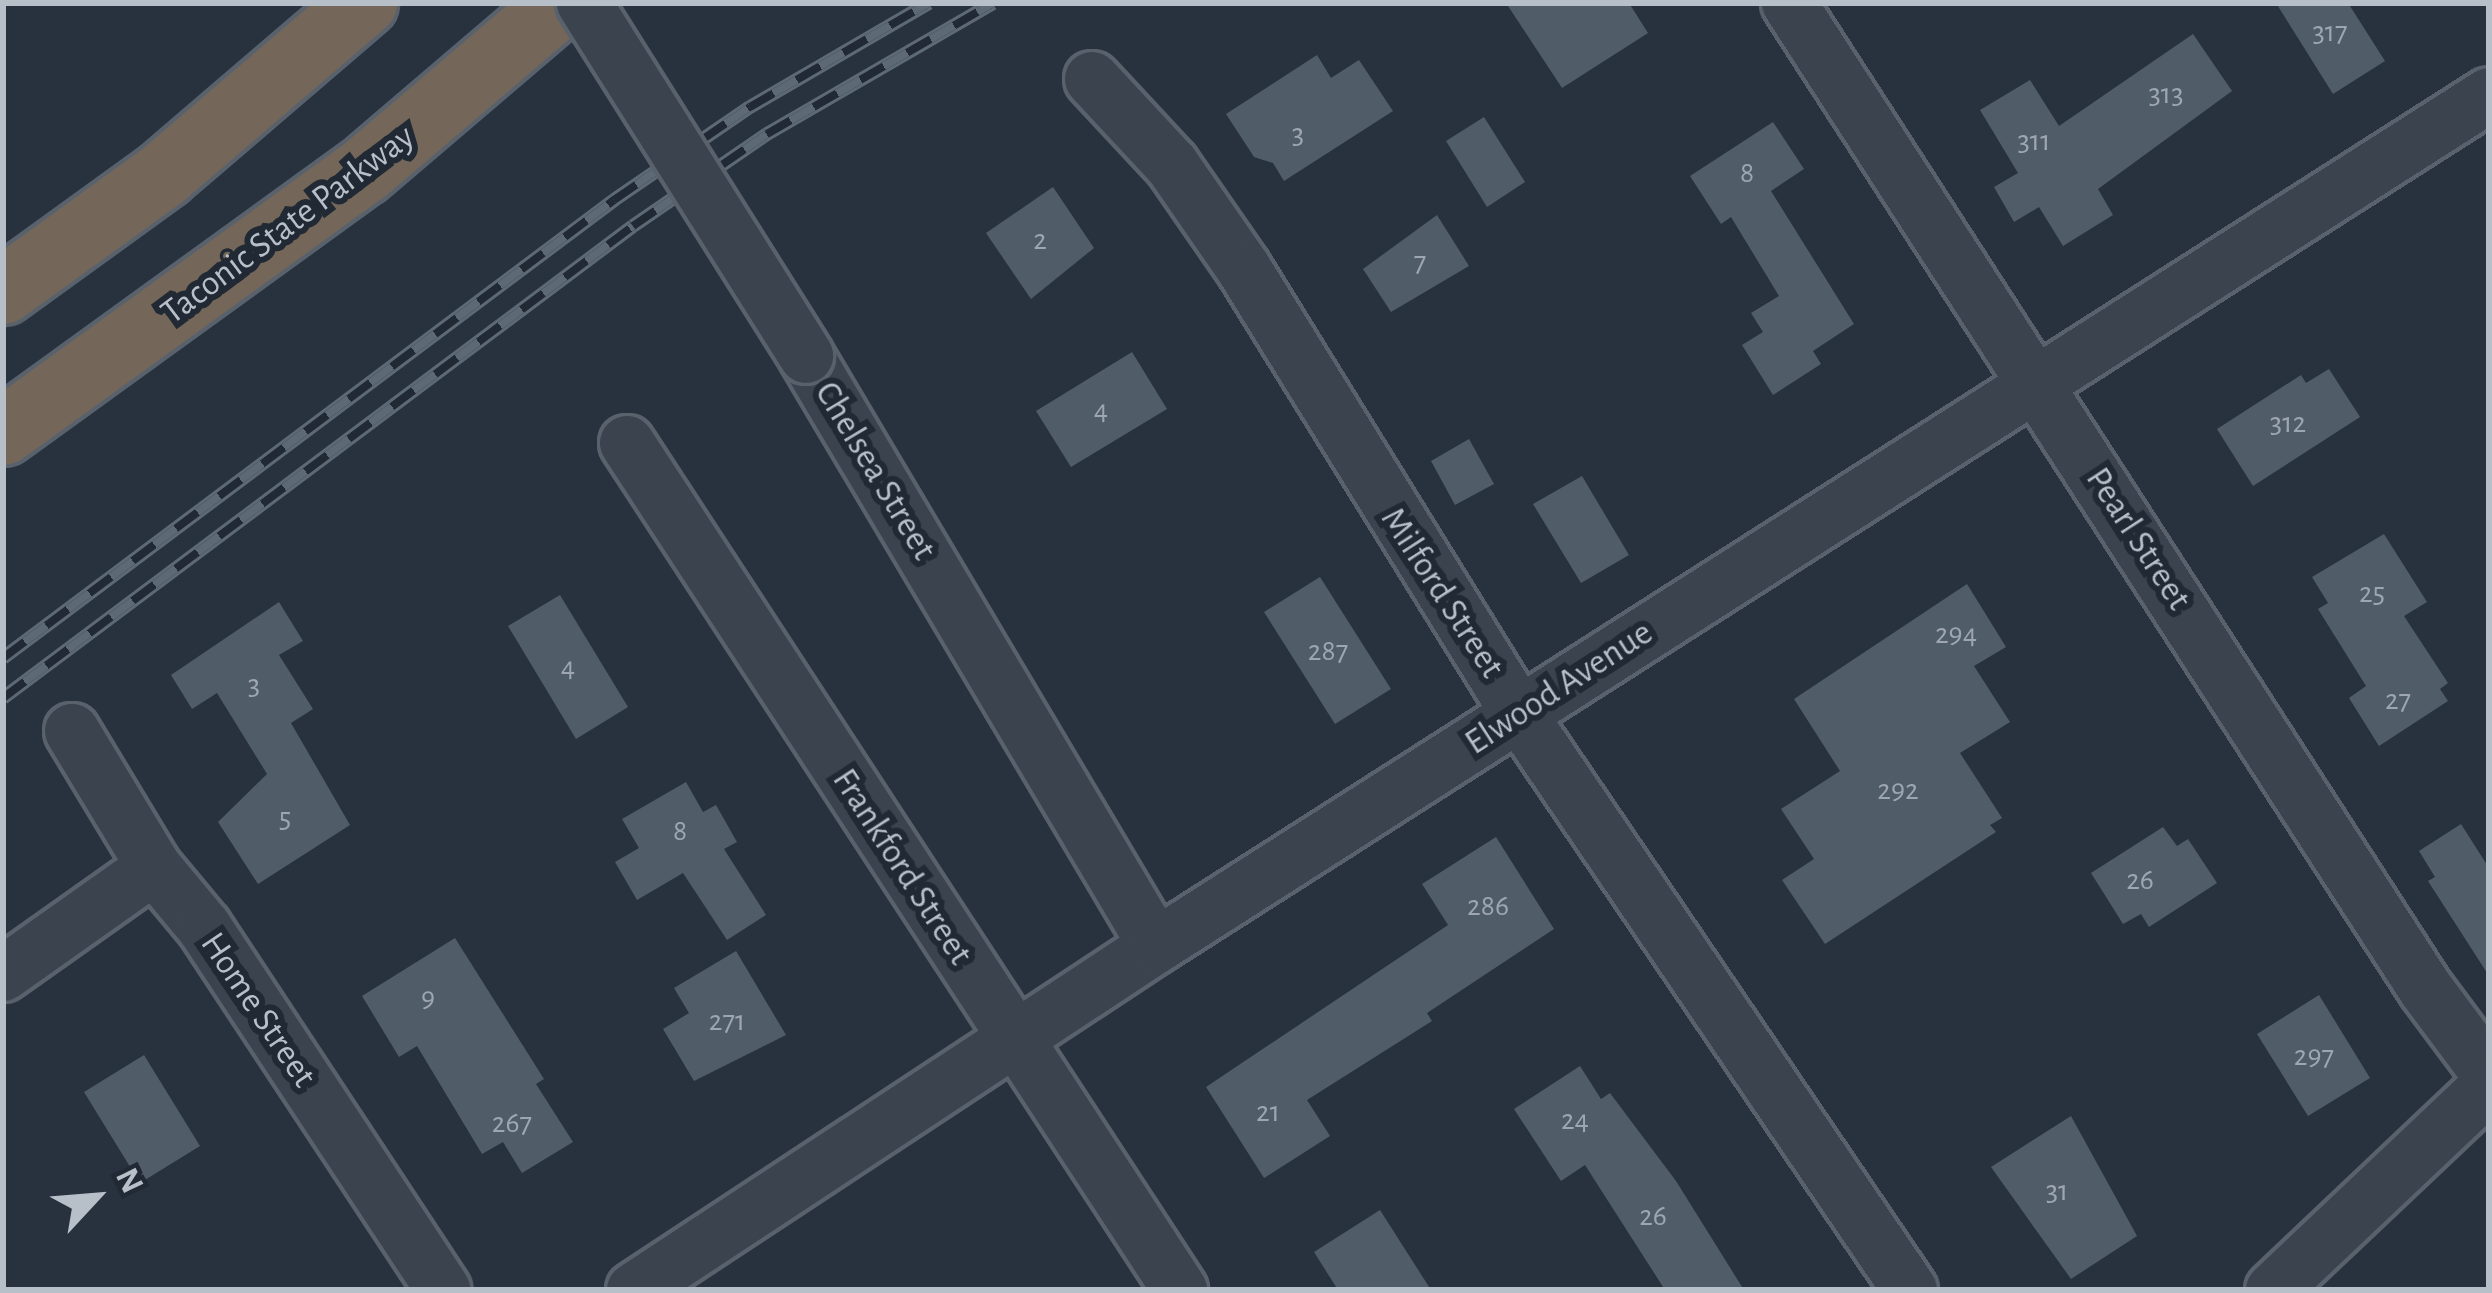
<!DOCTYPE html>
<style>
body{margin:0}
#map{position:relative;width:2492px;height:1293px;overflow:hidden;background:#27323e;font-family:"Alegreya Sans",sans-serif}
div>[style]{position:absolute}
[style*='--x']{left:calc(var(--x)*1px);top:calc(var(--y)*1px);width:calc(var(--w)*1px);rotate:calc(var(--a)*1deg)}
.building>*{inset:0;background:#505d69}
.roads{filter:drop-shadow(3px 0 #59626c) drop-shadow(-3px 0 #59626c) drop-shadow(0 3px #59626c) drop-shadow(0 -3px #59626c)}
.minor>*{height:54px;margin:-27px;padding:0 27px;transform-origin:27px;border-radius:27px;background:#3b444e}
.highway>*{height:66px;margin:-33px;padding:0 33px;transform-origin:33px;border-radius:33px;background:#746759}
.rail>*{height:14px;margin-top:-7px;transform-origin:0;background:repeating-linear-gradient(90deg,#202934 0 27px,#5d6975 0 54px);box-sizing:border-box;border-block:3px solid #5d6975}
.bridges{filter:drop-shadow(3px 0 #59626c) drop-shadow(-3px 0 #59626c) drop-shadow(0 3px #59626c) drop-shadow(0 -3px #59626c)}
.minor-bridge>*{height:54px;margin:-27px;padding:0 27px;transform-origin:27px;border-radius:27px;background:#3b444e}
span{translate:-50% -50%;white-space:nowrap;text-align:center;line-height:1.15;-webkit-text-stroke:12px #202934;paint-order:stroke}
.number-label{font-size:30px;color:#9da6b1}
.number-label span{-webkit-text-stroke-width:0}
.street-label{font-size:36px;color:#b7bfc9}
.frame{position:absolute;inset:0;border:6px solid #b7bfc9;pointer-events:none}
.north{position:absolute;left:36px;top:1137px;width:120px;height:120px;-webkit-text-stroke:9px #202934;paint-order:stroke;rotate:64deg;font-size:33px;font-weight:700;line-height:48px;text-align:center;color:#b7bfc9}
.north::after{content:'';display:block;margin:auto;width:42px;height:54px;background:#b7bfc9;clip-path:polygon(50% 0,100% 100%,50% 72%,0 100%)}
</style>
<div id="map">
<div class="building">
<div style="clip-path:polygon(1506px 3px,1629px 3px,1648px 33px,1562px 88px)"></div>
<div style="clip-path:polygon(2276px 3px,2348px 3px,2385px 61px,2333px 94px)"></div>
<div style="clip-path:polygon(2193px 34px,2232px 91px,2098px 189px,2113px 215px,2063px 246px,2039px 207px,2014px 222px,1994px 187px,2018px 173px,1980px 110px,2030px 80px,2059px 126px)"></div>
<div style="clip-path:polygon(1317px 55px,1331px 78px,1359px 60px,1393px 111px,1284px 181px,1273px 163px,1254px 157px,1226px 114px)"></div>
<div style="clip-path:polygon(1484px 117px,1525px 182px,1487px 207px,1446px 141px)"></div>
<div style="clip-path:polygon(1773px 122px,1804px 169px,1771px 191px,1854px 324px,1813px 351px,1821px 364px,1773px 395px,1742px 345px,1763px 332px,1751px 313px,1779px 296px,1731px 217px,1721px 224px,1690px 176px)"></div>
<div style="clip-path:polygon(1053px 187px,1094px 248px,1031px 299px,986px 233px)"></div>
<div style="clip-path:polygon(1437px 215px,1469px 266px,1391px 312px,1363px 269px)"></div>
<div style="clip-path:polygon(1132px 352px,1167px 409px,1071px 467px,1036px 411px)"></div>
<div style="clip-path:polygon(2329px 369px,2360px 417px,2253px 486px,2217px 429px,2301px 375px,2306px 383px)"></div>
<div style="clip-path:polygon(1469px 439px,1494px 484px,1455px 505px,1431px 461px)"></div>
<div style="clip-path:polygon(1582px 476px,1629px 555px,1581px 583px,1533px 504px)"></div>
<div style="clip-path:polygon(2384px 534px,2427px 602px,2404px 616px,2448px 683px,2440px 689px,2448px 701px,2379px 746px,2349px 698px,2366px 686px,2318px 609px,2328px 603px,2312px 577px)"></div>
<div style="clip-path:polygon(1320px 577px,1391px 689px,1335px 724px,1264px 612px)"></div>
<div style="clip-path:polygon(1967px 584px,2006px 647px,1974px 666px,2010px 722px,1960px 753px,2002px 818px,1990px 825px,1996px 832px,1825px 944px,1782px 880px,1814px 859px,1781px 809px,1840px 771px,1794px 699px)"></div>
<div style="clip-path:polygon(560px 595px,628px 707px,576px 739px,508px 626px)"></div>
<div style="clip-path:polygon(279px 602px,303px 641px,279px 655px,313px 709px,291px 723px,350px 825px,258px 884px,218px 822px,267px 774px,217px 693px,192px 709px,171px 675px)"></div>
<div style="clip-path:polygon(686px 782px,703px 812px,716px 805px,737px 842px,724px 849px,766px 915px,727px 940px,683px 873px,637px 900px,615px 862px,639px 848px,622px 819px)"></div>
<div style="clip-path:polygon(2461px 824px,2489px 868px,2489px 976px,2428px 881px,2435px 877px,2419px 851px)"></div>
<div style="clip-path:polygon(2163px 827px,2177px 846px,2188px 839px,2217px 883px,2149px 927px,2141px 914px,2123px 924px,2091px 873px)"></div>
<div style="clip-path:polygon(1496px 837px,1554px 929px,1427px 1013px,1432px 1021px,1307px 1100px,1330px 1136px,1264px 1178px,1206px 1087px,1448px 925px,1422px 884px)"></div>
<div style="clip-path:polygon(455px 938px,544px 1079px,536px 1084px,573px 1142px,522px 1173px,503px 1142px,482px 1154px,417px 1046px,399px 1057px,362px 996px)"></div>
<div style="clip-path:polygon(736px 951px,786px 1035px,694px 1081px,663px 1029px,689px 1013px,674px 988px)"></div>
<div style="clip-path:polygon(2319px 995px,2370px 1078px,2308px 1116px,2257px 1034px)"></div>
<div style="clip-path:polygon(144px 1055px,200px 1146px,140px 1183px,84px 1092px)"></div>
<div style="clip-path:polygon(1580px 1066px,1601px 1099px,1610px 1093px,1676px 1181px,1744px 1290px,1665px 1290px,1585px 1165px,1561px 1181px,1514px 1109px)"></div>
<div style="clip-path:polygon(2071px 1116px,2137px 1236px,2071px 1279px,1991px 1167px)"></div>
<div style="clip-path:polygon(1380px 1210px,1431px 1290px,1338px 1290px,1314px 1252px)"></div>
</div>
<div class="roads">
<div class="minor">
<div style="--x:1789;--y:3;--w:1172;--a:57.15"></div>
<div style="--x:2425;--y:988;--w:107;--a:53.3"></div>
<div style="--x:1092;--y:79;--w:117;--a:47.1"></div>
<div style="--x:1172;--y:165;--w:126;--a:55.3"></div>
<div style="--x:1244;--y:269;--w:523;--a:58.28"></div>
<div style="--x:1519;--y:714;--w:696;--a:55.83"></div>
<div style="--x:806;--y:356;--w:686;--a:59.32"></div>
<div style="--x:627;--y:443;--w:1012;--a:56.86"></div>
<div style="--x:72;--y:731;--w:159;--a:58.9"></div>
<div style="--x:154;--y:867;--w:78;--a:50.2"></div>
<div style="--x:204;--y:927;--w:435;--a:56.6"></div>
<div style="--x:3;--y:974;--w:185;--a:-35.3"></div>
<div style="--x:634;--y:1290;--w:625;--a:-33.39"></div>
<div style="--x:1156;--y:946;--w:1581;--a:-32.55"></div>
<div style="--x:2273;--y:1290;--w:297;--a:-43.4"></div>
</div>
<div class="highway">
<div style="--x:3;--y:291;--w:198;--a:-35.9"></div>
<div style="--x:163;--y:175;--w:265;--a:-40.6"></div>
<div style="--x:3;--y:432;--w:445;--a:-35.9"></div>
<div style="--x:364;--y:171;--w:259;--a:-40.5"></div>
</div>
</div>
<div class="rail">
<div style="--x:3;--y:658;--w:764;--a:-36.85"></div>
<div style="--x:614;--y:200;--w:165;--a:-34.4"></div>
<div style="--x:750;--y:107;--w:207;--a:-30.2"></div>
<div style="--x:3;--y:698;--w:787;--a:-36.84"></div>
<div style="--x:633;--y:226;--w:163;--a:-34.5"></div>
<div style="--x:767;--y:134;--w:261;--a:-30.1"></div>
</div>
<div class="bridges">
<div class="minor-bridge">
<div style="--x:584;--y:3;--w:417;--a:57.8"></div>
</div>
</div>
<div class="number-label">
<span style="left:2330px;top:32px">317</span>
<span style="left:2166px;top:94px">313</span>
<span style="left:1298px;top:134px">3</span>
<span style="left:2034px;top:141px">311</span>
<span style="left:1747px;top:173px">8</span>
<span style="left:1040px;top:240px">2</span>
<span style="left:1420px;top:262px">7</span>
<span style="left:1101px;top:410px">4</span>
<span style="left:2288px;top:423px">312</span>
<span style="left:2372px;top:593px">25</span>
<span style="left:1956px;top:634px">294</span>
<span style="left:1328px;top:651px">287</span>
<span style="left:568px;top:667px">4</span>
<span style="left:254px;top:685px">3</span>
<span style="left:2398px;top:700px">27</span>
<span style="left:1898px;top:790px">292</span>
<span style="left:285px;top:818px">5</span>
<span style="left:680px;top:831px">8</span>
<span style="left:2140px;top:880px">26</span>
<span style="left:1488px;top:906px">286</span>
<span style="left:428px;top:998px">9</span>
<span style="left:727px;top:1021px">271</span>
<span style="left:2314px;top:1056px">297</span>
<span style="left:1268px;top:1112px">21</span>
<span style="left:1575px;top:1120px">24</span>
<span style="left:512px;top:1123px">267</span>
<span style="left:2057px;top:1191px">31</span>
<span style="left:1653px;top:1216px">26</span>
</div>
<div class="street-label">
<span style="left:288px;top:225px;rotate:-37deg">Taconic State Parkway</span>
<span style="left:875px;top:471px;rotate:59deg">Chelsea Street</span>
<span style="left:2138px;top:539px;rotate:57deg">Pearl Street</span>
<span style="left:1442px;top:593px;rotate:57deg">Milford Street</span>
<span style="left:1559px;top:688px;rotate:-33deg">Elwood Avenue</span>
<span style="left:902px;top:867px;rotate:57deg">Frankford Street</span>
<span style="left:258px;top:1010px;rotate:56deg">Home Street</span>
</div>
<div class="frame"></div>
<div class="north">N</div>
</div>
